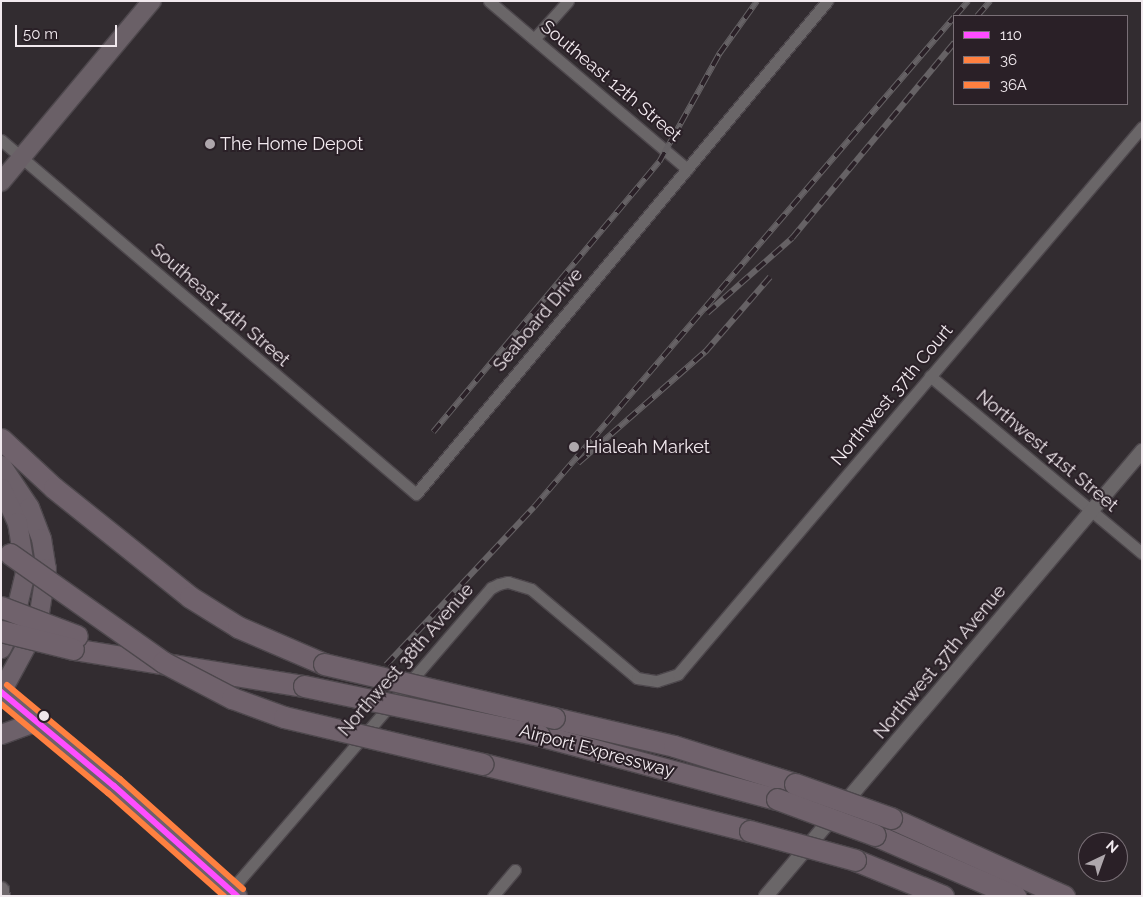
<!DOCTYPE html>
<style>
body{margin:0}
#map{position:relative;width:1143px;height:897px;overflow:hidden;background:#322c30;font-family:Raleway,sans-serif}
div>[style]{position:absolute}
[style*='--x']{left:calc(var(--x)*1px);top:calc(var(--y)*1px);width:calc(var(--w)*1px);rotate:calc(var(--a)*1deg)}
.roads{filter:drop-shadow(1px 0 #4d474c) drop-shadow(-1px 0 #4d474c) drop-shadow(0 1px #4d474c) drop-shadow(0 -1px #4d474c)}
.minor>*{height:11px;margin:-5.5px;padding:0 5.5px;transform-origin:5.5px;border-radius:5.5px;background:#6a6668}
.tertiary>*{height:14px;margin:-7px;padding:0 7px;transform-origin:7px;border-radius:7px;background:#6a6668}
.secondary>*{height:16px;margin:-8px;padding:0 8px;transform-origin:8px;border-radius:8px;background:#6f686c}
.primary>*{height:18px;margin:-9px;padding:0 9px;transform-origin:9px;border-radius:9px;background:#6a6067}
.trunk>*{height:19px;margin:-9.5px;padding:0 9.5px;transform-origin:9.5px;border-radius:9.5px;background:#6d616a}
.motorway>*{height:21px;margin:-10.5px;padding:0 10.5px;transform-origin:10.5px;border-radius:10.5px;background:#70626c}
.rail>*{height:5.5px;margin-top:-2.75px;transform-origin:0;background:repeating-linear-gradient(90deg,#2a2027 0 11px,#666265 0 22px);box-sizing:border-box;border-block:1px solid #666265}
.bridges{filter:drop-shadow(1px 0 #4d474c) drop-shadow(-1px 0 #4d474c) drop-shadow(0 1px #4d474c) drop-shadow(0 -1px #4d474c)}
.motorway-bridge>*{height:21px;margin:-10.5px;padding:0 10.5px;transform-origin:10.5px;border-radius:10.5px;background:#70626c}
.bus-1>*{height:6px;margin:-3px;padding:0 3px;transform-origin:3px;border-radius:3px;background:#ff4dff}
.bus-2>*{height:6px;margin:-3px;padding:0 3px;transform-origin:3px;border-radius:3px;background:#ff8040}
.bus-3>*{height:6px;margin:-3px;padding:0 3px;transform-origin:3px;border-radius:3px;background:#ff8040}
.dots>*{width:14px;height:14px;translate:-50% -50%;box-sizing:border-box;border:2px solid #2a2027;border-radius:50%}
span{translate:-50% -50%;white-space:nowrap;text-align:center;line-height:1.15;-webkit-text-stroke:4px #2a2027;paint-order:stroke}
.street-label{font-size:18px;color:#f1e9ee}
.poi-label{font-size:18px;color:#f1e9ee}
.left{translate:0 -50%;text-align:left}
.frame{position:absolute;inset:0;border:2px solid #f1e9ee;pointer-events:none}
.legend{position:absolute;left:953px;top:15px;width:175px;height:90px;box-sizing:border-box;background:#2a2027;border:1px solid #7a7077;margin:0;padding:6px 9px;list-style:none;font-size:15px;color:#f1e9ee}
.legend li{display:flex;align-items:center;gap:10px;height:25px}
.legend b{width:25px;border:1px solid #7a7077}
.north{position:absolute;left:1078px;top:832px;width:50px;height:50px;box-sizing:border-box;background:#2a2027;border:1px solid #7a7077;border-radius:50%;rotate:42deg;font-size:14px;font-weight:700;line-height:20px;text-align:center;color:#f1e9ee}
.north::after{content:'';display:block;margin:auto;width:18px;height:22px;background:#aea7ac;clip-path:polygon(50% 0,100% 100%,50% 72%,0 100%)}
.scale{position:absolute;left:15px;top:25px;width:102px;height:22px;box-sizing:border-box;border:2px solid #f1e9ee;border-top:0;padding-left:6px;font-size:15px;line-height:18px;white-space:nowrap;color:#f1e9ee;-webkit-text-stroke:4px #2a2027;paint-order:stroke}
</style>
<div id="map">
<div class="roads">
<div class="minor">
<div style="--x:489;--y:1;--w:260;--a:40.3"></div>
<div style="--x:534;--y:39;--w:51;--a:-48.2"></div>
<div style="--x:1;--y:140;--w:545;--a:40.46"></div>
<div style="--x:416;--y:494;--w:642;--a:-50.18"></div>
<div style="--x:930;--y:376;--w:276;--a:39.9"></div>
<div style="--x:231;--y:890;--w:399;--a:-49.3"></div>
<div style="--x:491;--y:588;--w:9;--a:-27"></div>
<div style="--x:499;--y:584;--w:9;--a:-13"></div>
<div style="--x:508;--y:582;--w:24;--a:17"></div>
<div style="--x:531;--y:589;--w:138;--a:40"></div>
<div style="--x:637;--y:678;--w:20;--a:9"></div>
<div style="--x:657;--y:681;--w:22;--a:-18"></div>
<div style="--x:678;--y:674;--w:717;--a:-49.69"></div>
<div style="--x:493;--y:896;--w:34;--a:-50"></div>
</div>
<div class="tertiary">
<div style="--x:766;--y:896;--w:583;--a:-49.8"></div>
</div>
<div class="secondary">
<div style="--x:1;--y:890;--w:6;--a:81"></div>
</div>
<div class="primary">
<div style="--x:1;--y:182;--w:236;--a:-50.2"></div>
</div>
<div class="trunk">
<div style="--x:1;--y:465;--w:50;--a:56.3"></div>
<div style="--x:29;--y:507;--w:33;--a:69"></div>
<div style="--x:41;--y:538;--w:30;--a:81"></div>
<div style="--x:46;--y:568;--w:58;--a:99"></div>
<div style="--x:37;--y:625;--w:75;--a:118.6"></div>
<div style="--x:1;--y:488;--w:38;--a:65"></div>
<div style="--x:17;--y:522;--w:51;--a:80.9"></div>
<div style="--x:25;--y:572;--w:56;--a:103.5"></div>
<div style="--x:12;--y:626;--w:25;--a:117"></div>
<div style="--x:1;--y:692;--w:147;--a:39.8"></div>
<div style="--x:114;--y:786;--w:165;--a:41.8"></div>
<div style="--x:1;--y:734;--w:37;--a:-20"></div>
</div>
<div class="motorway">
<div style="--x:1;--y:439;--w:72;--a:42.8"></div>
<div style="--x:54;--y:488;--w:174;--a:38.7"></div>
<div style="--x:190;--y:597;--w:57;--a:32"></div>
<div style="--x:238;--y:627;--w:94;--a:23.3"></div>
<div style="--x:73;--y:649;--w:234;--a:9.1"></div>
<div style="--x:554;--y:718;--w:123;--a:13.1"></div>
<div style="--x:674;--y:746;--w:127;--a:17.4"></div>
<div style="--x:539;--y:735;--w:246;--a:15.1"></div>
<div style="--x:483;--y:764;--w:275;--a:14.1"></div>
<div style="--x:891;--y:818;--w:190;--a:24.3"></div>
<div style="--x:875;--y:835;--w:153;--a:23.5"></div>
<div style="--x:855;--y:860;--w:95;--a:22.2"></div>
</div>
</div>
<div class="rail">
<div style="--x:955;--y:16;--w:20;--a:-49"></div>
<div style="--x:977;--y:16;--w:20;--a:-49"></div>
<div style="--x:707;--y:313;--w:113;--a:-41.4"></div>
<div style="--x:792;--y:238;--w:254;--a:-50.3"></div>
<div style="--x:433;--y:432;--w:352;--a:-50.1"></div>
<div style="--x:659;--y:162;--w:124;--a:-60.9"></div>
<div style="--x:719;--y:54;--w:65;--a:-54.4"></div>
<div style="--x:578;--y:463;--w:169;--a:-41.2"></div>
<div style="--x:705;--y:352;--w:99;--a:-49.1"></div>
<div style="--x:386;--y:665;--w:216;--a:-46.9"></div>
<div style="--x:534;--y:507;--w:645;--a:-49.4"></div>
</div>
<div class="bridges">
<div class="motorway-bridge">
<div style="--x:10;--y:554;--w:187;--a:35.2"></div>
<div style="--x:163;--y:662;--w:78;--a:27.6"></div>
<div style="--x:232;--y:698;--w:55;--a:20.1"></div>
<div style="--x:284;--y:717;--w:204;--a:13.3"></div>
<div style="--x:1;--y:607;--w:81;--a:20.9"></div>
<div style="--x:1;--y:631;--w:74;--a:14"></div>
<div style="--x:324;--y:664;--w:236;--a:13.2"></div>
<div style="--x:304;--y:686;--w:240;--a:11.8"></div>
<div style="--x:795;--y:784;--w:102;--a:19.5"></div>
<div style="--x:777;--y:799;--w:104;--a:20.2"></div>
<div style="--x:750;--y:831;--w:109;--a:15.4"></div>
</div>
</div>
<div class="bus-1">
<div style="--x:1;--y:692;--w:147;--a:39.8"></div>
<div style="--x:114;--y:786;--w:165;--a:41.8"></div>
</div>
<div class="bus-2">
<div style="--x:1;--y:704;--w:139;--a:39.8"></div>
<div style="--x:108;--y:793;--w:155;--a:41.6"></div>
</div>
<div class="bus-3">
<div style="--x:7;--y:685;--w:147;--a:39.8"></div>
<div style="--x:120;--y:779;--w:165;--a:41.8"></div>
</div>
<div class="dots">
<div style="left:210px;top:144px;background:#aea7ac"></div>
<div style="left:574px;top:447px;background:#aea7ac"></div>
<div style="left:44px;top:716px;background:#f1e9ee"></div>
</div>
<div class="street-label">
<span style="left:611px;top:81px;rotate:40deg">Southeast 12th Street</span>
<span style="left:220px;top:305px;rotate:41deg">Southeast 14th Street</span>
<span style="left:538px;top:320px;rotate:-50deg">Seaboard Drive</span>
<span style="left:892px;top:395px;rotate:-50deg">Northwest 37th Court</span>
<span style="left:1047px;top:451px;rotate:40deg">Northwest 41st Street</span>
<span style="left:406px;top:660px;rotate:-49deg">Northwest 38th Avenue</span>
<span style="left:940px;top:662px;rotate:-50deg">Northwest 37th Avenue</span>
<span style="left:597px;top:751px;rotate:15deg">Airport Expressway</span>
</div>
<div class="poi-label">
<span class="left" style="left:220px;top:144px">The Home Depot</span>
<span class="left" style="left:585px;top:447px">Hialeah Market</span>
</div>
<div class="frame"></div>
<ul class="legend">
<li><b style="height:6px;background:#ff4dff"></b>110</li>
<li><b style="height:6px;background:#ff8040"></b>36</li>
<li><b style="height:6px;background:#ff8040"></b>36A</li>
</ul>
<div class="north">N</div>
<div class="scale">50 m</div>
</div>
